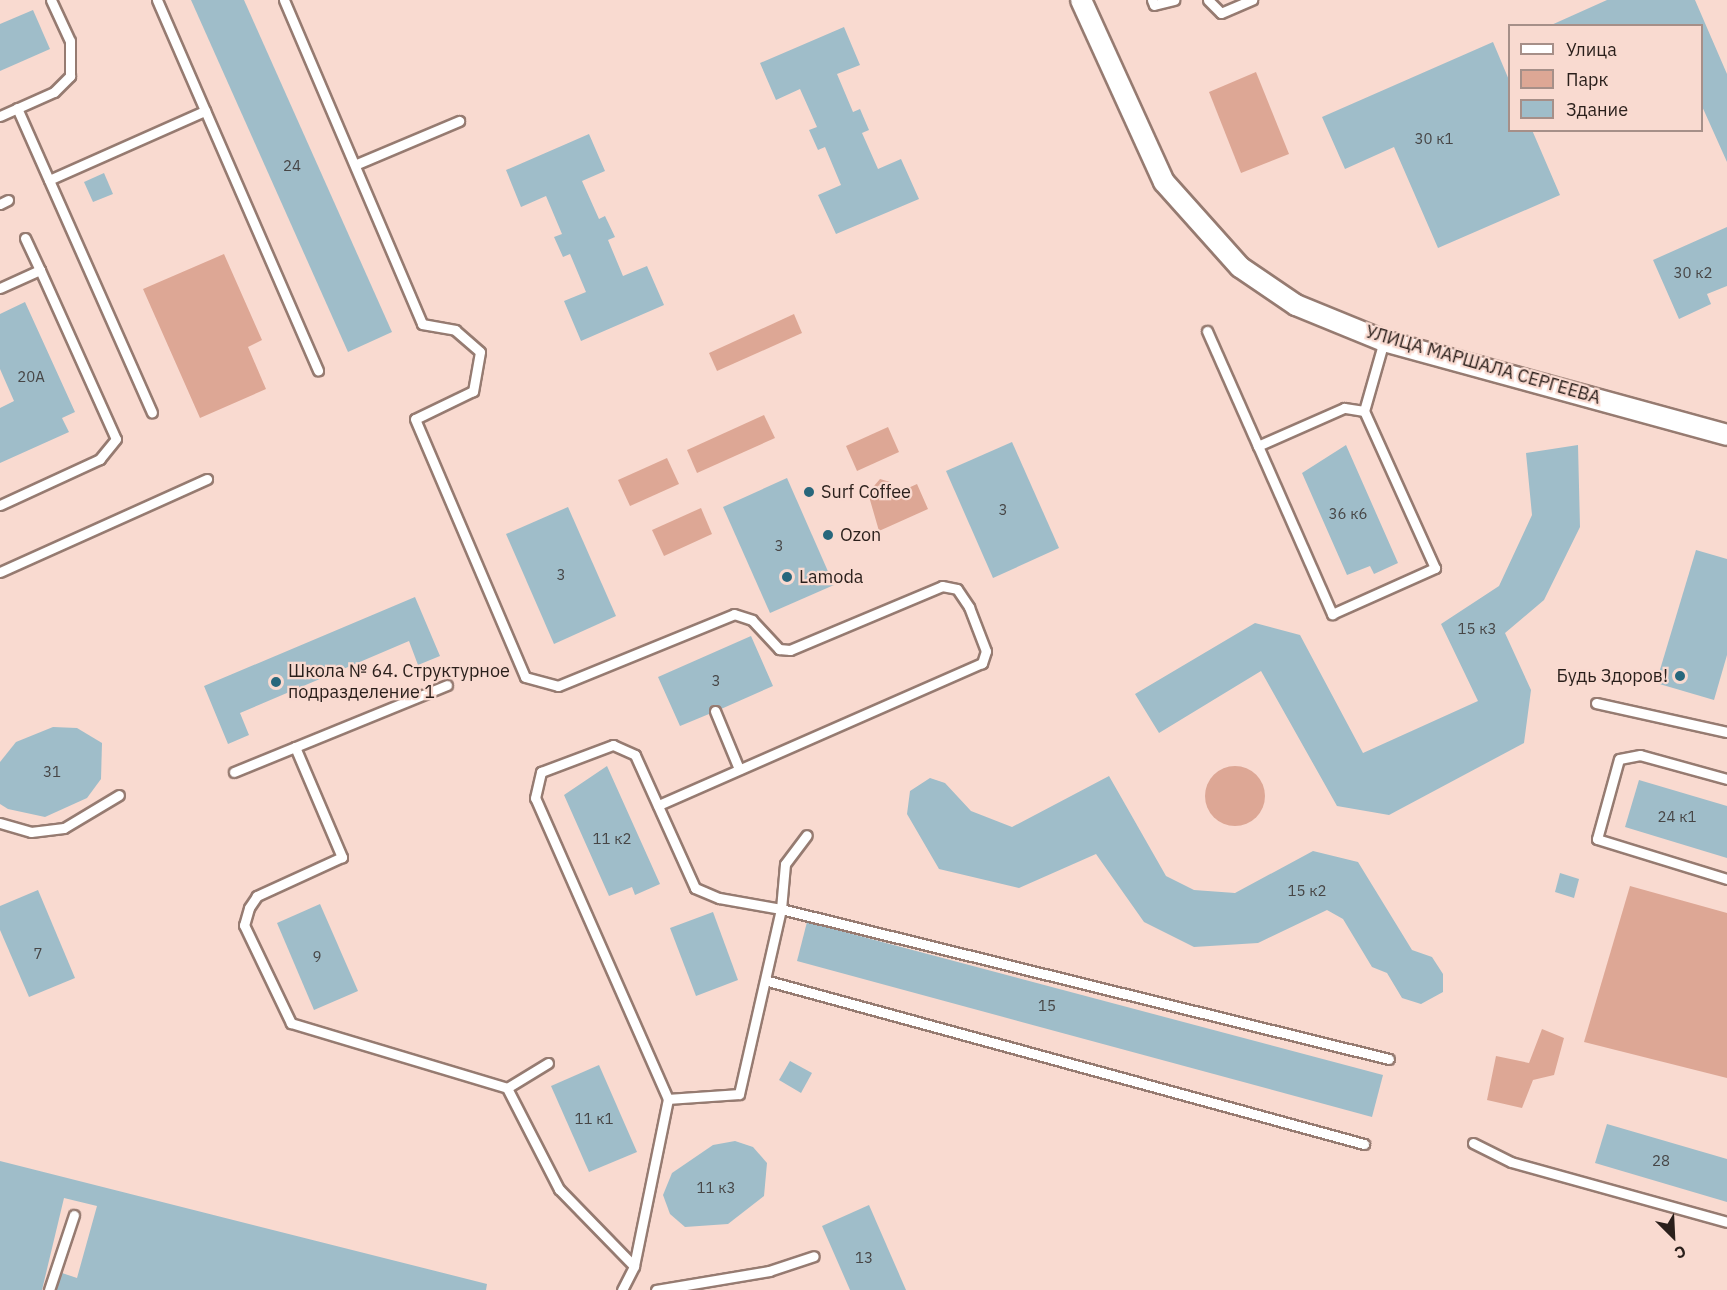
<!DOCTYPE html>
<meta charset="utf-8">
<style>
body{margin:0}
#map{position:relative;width:1727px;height:1290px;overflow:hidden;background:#f9dad0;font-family:"IBM Plex Sans",sans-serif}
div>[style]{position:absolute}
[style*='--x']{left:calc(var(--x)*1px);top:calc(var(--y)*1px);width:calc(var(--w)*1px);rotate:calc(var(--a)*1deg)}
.green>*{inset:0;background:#dda795}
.round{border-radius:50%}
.building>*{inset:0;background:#9fbdc9}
.roads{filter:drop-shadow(2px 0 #967b71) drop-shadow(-2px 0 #967b71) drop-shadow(0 2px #967b71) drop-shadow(0 -2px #967b71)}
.lane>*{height:9px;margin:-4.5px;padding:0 4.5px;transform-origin:4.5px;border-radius:4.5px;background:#fff}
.street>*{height:20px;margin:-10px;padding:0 10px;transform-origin:10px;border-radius:10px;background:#fff}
.dots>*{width:16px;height:16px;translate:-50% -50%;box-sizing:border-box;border:3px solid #f9dad0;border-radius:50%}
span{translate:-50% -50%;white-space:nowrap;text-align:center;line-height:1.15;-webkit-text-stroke:4.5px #f9dad0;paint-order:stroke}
.number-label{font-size:15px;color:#474646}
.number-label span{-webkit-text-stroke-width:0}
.street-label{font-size:18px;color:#2a1f1b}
.poi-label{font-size:18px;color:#2a1f1b}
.left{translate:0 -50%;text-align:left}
.right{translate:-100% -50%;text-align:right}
.legend{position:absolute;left:1508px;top:24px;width:195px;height:108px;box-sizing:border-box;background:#f9dad0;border:2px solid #a68f88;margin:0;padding:8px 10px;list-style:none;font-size:18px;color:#2a1f1b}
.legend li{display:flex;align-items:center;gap:12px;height:30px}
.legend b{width:30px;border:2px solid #a68f88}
.north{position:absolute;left:1643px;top:1206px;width:60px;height:60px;-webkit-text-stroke:4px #f9dad0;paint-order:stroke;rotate:156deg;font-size:16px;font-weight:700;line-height:24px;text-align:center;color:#2a1f1b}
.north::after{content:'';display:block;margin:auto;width:21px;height:27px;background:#2a1f1b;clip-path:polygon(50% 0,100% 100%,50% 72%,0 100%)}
</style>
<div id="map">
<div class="green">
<div style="clip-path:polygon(1256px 72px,1289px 154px,1241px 173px,1209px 92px)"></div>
<div style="clip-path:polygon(224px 254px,262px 340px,248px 347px,266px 389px,200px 418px,143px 289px)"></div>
<div style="clip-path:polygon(794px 314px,802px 333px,717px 371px,709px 353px)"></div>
<div style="clip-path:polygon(764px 415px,775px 438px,697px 473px,687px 450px)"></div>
<div style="clip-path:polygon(888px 427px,899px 452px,857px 471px,846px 446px)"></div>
<div style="clip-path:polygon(667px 458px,679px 484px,630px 506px,618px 480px)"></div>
<div style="clip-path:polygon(880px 479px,890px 482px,895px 494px,917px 484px,928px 509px,879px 531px,868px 493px)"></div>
<div style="clip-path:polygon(701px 508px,712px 534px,664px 556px,652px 530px)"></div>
<div class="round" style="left:1205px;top:766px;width:60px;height:60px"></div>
<div style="clip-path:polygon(1630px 886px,1727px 913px,1727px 1078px,1584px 1042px)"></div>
<div style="clip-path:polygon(1542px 1029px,1564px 1038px,1554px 1075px,1533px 1080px,1522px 1108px,1487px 1100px,1496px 1056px,1529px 1063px)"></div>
</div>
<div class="building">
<div style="clip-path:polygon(191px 0,244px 0,392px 332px,348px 352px)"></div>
<div style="clip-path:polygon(1607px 0,1695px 0,1727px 74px,1727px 162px,1701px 104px,1701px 26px,1549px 26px)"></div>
<div style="clip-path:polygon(33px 10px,50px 49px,0 71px,0 24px)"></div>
<div style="clip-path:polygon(844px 27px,860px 65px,837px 74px,853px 112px,860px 109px,869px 130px,862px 133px,878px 169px,901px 159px,919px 199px,836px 234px,818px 195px,841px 185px,825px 147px,818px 150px,809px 130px,817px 127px,800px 89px,776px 100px,760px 63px)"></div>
<div style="clip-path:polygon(1493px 42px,1509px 80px,1509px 130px,1532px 130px,1560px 195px,1438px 248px,1394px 147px,1345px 169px,1322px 117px)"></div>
<div style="clip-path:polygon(589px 134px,605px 171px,582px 181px,599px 219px,605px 216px,615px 237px,608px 240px,623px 276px,647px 266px,664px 305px,581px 341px,564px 301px,586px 292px,570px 254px,563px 257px,554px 237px,562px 234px,546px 196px,521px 207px,506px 170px)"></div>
<div style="clip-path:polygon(104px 173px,113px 194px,93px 202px,84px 182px)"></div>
<div style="clip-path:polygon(1727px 227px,1727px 286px,1707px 294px,1711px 304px,1679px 319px,1653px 260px)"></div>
<div style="clip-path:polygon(25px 302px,75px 412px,62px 418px,69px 432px,0 463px,0 408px,14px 401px,0 369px,0 314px)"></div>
<div style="clip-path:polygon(1012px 442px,1059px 548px,993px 578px,946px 471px)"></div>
<div style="clip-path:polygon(1346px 445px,1398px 563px,1374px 574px,1370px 566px,1347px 575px,1302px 473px)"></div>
<div style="clip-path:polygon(1578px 445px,1580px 527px,1544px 600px,1505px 633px,1531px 690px,1524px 743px,1389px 815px,1337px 806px,1261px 671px,1159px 733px,1135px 694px,1255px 623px,1300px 635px,1363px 753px,1478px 701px,1441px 624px,1499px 586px,1532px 515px,1526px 453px)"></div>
<div style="clip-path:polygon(787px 478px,834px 585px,770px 613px,723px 507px)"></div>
<div style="clip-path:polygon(568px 507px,616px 616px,554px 644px,506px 534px)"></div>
<div style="clip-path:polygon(1696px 550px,1727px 559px,1727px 655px,1714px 700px,1656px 683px)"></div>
<div style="clip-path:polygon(415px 597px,440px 656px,418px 665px,409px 641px,240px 713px,249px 735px,228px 744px,204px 686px)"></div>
<div style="clip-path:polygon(751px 636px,773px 686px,721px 709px,712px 705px,709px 714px,680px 726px,658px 677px)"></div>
<div style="clip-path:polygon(53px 727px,77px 728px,102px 743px,101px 779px,87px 798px,45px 817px,8px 809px,0 804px,0 762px,16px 742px)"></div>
<div style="clip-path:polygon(607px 766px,660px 884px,635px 895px,632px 887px,609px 896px,564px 795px)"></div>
<div style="clip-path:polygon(1109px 776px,1166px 876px,1194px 890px,1235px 893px,1313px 851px,1358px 862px,1412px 950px,1432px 957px,1443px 974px,1443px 992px,1421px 1004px,1402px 998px,1387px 973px,1372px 967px,1343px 919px,1327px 910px,1258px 943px,1194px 947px,1144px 922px,1096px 854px,1019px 888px,939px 869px,907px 814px,910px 791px,930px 778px,945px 783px,971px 811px,1012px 827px)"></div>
<div style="clip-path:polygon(1639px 780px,1727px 806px,1727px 858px,1625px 827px)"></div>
<div style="clip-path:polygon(1560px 873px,1579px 879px,1574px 898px,1555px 892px)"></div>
<div style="clip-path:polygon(38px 890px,75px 978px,29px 997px,0 930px,0 906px)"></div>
<div style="clip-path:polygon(320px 904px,358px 991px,314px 1010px,277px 923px)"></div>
<div style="clip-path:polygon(713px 912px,738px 980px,696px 996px,670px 928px)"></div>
<div style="clip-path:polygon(807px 922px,1383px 1075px,1372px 1117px,797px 961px)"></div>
<div style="clip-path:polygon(790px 1061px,812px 1073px,801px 1093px,779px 1080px)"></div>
<div style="clip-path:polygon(599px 1065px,637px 1152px,589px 1172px,551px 1086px)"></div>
<div style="clip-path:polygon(1607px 1124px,1727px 1159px,1727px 1202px,1595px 1163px)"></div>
<div style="clip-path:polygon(735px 1141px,753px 1147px,767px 1163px,764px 1196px,728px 1224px,685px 1227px,670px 1214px,663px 1195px,672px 1173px,713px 1145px)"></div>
<div style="clip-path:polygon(0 1161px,487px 1284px,486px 1290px,56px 1290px,62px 1273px,77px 1278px,97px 1206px,64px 1198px,42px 1290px,0 1290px)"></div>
<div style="clip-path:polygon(869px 1205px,906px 1290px,850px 1290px,822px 1226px)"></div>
</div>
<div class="roads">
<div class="lane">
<div style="--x:157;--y:0;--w:404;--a:66.5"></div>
<div style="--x:284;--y:0;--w:352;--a:66.9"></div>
<div style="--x:422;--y:324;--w:34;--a:10"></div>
<div style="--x:455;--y:330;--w:33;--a:41"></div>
<div style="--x:480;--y:352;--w:40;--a:100"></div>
<div style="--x:473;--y:391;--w:64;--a:154.2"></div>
<div style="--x:415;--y:419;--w:280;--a:66.9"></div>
<div style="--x:525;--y:677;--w:34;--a:15"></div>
<div style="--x:558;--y:686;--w:190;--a:-22.2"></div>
<div style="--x:734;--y:614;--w:19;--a:18"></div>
<div style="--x:752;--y:620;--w:40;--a:47"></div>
<div style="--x:779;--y:649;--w:11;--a:5"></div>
<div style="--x:790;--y:650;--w:165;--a:-22.8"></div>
<div style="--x:942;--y:586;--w:15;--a:11"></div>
<div style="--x:957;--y:589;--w:22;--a:56"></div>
<div style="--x:969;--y:607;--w:47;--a:68.9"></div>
<div style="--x:986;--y:651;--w:13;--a:108"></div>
<div style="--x:982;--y:663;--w:354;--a:156.3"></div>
<div style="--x:1152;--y:0;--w:5;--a:68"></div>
<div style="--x:1154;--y:5;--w:21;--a:-14"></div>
<div style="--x:1208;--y:0;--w:18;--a:45"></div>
<div style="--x:1221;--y:13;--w:34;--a:-23"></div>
<div style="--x:17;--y:108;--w:333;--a:66.1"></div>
<div style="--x:0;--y:116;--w:59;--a:-24"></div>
<div style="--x:54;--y:92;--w:23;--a:-45"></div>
<div style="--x:70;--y:76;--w:35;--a:-90"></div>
<div style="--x:70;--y:41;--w:45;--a:-114.9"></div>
<div style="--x:357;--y:164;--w:111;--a:-22.9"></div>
<div style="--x:49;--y:180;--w:171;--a:-23.9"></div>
<div style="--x:0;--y:204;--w:9;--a:-27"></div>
<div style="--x:25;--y:238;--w:35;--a:65"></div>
<div style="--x:0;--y:288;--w:44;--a:-24.2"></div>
<div style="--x:40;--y:270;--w:185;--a:65.8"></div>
<div style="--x:116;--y:439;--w:26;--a:129"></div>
<div style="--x:100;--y:459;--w:110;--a:155.3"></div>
<div style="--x:1207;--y:331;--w:126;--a:66.1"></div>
<div style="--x:1258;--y:446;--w:184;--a:66.2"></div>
<div style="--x:1332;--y:614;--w:113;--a:-24.1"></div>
<div style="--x:1435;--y:568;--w:172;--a:-114.3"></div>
<div style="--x:1364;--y:411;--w:20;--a:-171"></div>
<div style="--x:1344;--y:408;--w:94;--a:156.2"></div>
<div style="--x:1364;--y:411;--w:73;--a:-74.1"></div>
<div style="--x:0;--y:572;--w:227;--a:-24.2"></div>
<div style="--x:1596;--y:703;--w:134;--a:12.5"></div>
<div style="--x:715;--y:711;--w:63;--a:67.5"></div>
<div style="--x:295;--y:747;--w:120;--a:66.9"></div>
<div style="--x:342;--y:857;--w:94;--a:155.4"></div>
<div style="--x:257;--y:896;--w:14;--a:124"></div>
<div style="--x:249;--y:908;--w:18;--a:106"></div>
<div style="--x:244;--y:925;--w:109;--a:64.4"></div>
<div style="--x:291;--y:1023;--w:226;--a:16.7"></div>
<div style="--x:507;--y:1088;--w:114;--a:62.8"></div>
<div style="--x:559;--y:1189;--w:107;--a:45.8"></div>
<div style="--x:234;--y:772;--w:230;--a:-22.2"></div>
<div style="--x:1727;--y:779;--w:90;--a:-164.6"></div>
<div style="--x:1640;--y:755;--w:21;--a:169"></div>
<div style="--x:1619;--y:759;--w:83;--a:105.4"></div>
<div style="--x:1597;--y:839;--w:136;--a:17.1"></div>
<div style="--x:0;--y:823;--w:32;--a:16"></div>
<div style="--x:31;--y:832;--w:33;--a:-7"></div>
<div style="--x:64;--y:828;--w:64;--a:-31"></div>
<div style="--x:768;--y:981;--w:618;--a:15.3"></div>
<div style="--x:507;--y:1088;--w:48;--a:-31.4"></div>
<div style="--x:668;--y:1099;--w:329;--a:-113.8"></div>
<div style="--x:535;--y:798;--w:27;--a:-77"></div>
<div style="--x:541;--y:772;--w:77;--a:-20.6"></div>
<div style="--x:613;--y:745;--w:24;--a:24"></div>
<div style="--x:635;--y:755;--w:146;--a:65.7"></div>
<div style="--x:695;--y:888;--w:26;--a:23"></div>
<div style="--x:719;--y:898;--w:63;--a:10.1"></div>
<div style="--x:781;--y:909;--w:45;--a:-84.9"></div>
<div style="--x:785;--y:864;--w:36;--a:-53"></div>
<div style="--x:1473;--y:1143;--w:42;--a:26.6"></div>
<div style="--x:1511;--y:1162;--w:224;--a:15.5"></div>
<div style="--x:49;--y:1290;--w:79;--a:-71.6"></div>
<div style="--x:622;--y:1290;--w:27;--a:-63"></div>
<div style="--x:634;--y:1266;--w:170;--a:-78.5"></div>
<div style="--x:668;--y:1099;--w:71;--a:-4"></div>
<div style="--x:739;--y:1094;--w:190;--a:-77.2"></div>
<div style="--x:781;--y:909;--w:626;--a:13.86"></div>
<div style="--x:656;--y:1290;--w:115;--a:-9.5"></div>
<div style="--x:769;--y:1271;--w:47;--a:-18.4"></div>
</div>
<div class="street">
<div style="--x:1081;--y:0;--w:200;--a:65.5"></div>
<div style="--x:1164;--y:182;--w:114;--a:48.2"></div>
<div style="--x:1240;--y:267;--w:68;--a:34.2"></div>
<div style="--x:1296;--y:305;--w:95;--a:22.2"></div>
<div style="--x:1384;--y:341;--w:356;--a:15.3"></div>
</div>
</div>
<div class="dots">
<div style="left:809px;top:492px;background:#28677c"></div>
<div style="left:828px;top:535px;background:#28677c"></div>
<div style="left:787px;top:577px;background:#28677c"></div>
<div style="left:1680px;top:676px;background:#28677c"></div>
<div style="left:276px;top:682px;background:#28677c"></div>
</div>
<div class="number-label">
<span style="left:1434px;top:139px">30 к1</span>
<span style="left:292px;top:166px">24</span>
<span style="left:1693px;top:273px">30 к2</span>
<span style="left:31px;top:377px">20А</span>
<span style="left:1003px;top:510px">3</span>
<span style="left:1348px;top:514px">36 к6</span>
<span style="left:779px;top:546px">3</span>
<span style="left:561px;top:575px">3</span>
<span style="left:1477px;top:629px">15 к3</span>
<span style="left:716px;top:681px">3</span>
<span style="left:52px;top:772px">31</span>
<span style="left:1677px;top:817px">24 к1</span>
<span style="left:612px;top:839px">11 к2</span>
<span style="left:1307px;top:891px">15 к2</span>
<span style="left:38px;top:954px">7</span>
<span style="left:317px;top:957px">9</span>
<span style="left:1047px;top:1006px">15</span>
<span style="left:594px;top:1119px">11 к1</span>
<span style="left:1661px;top:1161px">28</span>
<span style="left:716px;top:1188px">11 к3</span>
<span style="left:864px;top:1258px">13</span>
</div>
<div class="street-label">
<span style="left:1483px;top:365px;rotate:16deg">УЛИЦА МАРШАЛА СЕРГЕЕВА</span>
</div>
<div class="poi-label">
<span class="left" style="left:821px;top:492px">Surf Coffee</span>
<span class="left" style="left:840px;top:535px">Ozon</span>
<span class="left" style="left:799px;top:577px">Lamoda</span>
<span class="left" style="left:288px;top:682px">Школа № 64. Структурное<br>подразделение 1</span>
<span class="right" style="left:1668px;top:676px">Будь Здоров!</span>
</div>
<ul class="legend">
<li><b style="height:8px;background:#fff"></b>Улица</li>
<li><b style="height:16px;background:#dda795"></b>Парк</li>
<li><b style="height:16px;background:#9fbdc9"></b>Здание</li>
</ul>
<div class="north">С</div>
</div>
